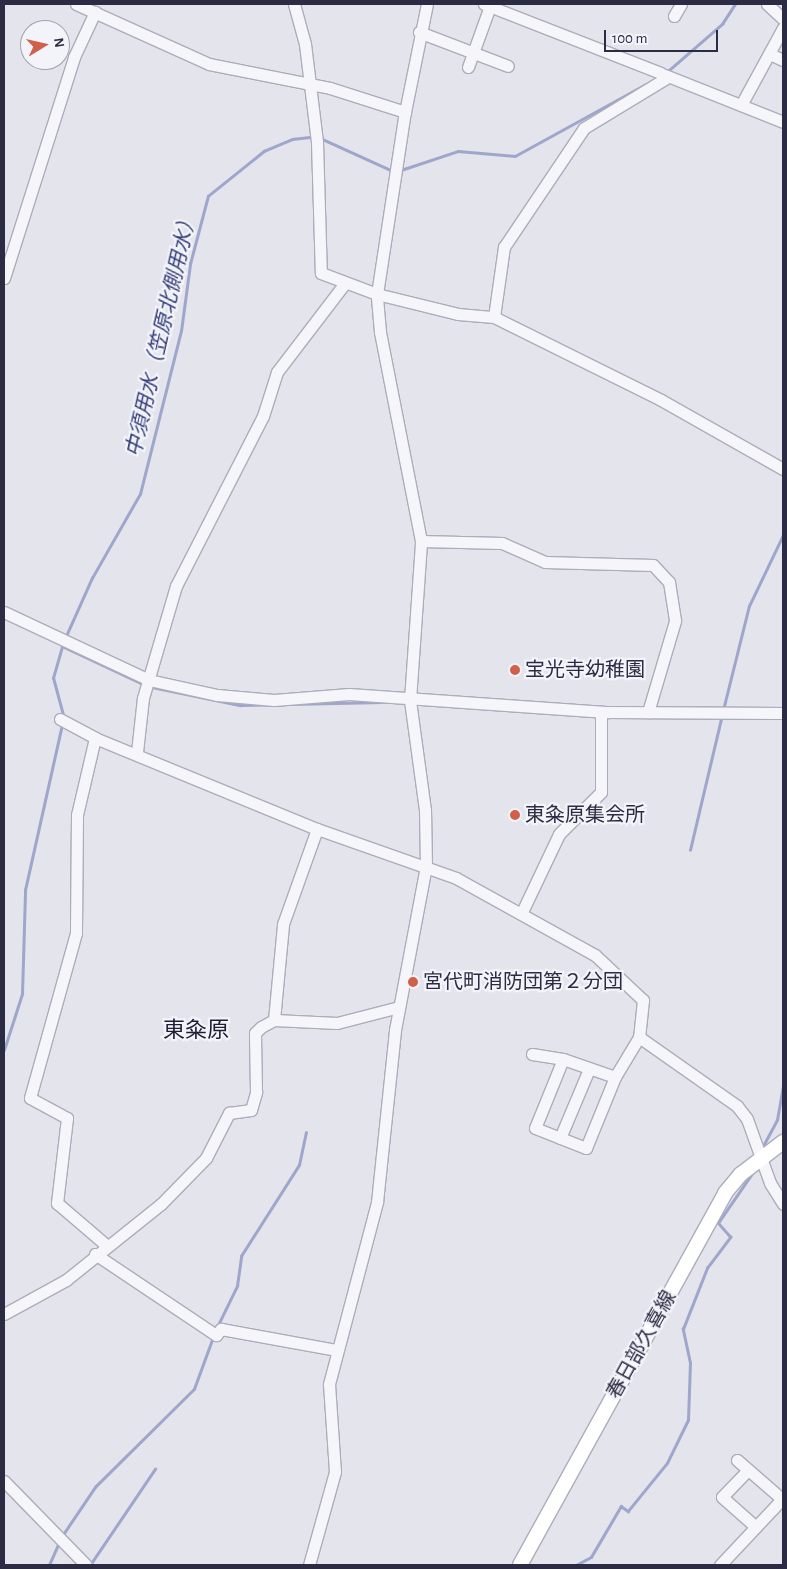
<!DOCTYPE html>
<meta charset="utf-8">
<style>
body{margin:0}
#map{position:relative;width:787px;height:1569px;overflow:hidden;background:#e3e4ec;font-family:"Alegreya Sans","Noto Sans JP",sans-serif}
div>[style]{position:absolute}
[style*='--x']{left:calc(var(--x)*1px);top:calc(var(--y)*1px);width:calc(var(--w)*1px);rotate:calc(var(--a)*1deg)}
.stream>*{height:2.5px;margin:-1.25px;padding:0 1.25px;transform-origin:1.25px;border-radius:1.25px;background:#9fa6cb}
.roads{filter:drop-shadow(1px 0 #acadba) drop-shadow(-1px 0 #acadba) drop-shadow(0 1px #acadba) drop-shadow(0 -1px #acadba)}
.minor>*{height:11px;margin:-5.5px;padding:0 5.5px;transform-origin:5.5px;border-radius:5.5px;background:#f6f6fa}
.major>*{height:14px;margin:-7px;padding:0 7px;transform-origin:7px;border-radius:7px;background:#fff}
.dots>*{width:14px;height:14px;translate:-50% -50%;box-sizing:border-box;border:2px solid #f3f4f9;border-radius:50%}
span{translate:-50% -50%;white-space:nowrap;text-align:center;line-height:1.15;-webkit-text-stroke:4.5px #f3f4f9;paint-order:stroke}
.poi-label{font-size:20px;color:#2b2c44}
.left{translate:0 -50%;text-align:left}
.street-label{font-size:20px;color:#2b2c44}
.water-label{font-size:21px;color:#343d79;font-style:italic}
.quarter-label{font-size:22px;color:#1d1d35}
.frame{position:absolute;inset:0;border:5px solid #2b2c44;pointer-events:none}
.north{position:absolute;left:20px;top:20px;width:50px;height:50px;box-sizing:border-box;background:#f3f4f9;border:1px solid #a3a4b1;border-radius:50%;rotate:81deg;font-size:14px;font-weight:700;line-height:20px;text-align:center;color:#2b2c44}
.north::after{content:'';display:block;margin:auto;width:18px;height:22px;background:#d06049;clip-path:polygon(50% 0,100% 100%,50% 72%,0 100%)}
.scale{position:absolute;left:604px;top:30px;width:114px;height:22px;box-sizing:border-box;border:2px solid #2b2c44;border-top:0;padding-left:6px;font-size:15px;line-height:18px;white-space:nowrap;color:#2b2c44;-webkit-text-stroke:4px #f3f4f9;paint-order:stroke}
</style>
<div id="map">
<div class="stream">
<div style="--x:668;--y:71;--w:72;--a:-41"></div>
<div style="--x:722;--y:24;--w:24;--a:-57"></div>
<div style="--x:320;--y:138;--w:78;--a:24.3"></div>
<div style="--x:401;--y:170;--w:60;--a:-18.4"></div>
<div style="--x:458;--y:151;--w:57;--a:5"></div>
<div style="--x:515;--y:156;--w:149;--a:-28.8"></div>
<div style="--x:66;--y:636;--w:64;--a:-65.9"></div>
<div style="--x:92;--y:578;--w:97;--a:-60.3"></div>
<div style="--x:140;--y:494;--w:168;--a:-75.9"></div>
<div style="--x:181;--y:331;--w:68;--a:-82.3"></div>
<div style="--x:190;--y:264;--w:70;--a:-75.2"></div>
<div style="--x:208;--y:196;--w:72;--a:-38.8"></div>
<div style="--x:264;--y:151;--w:30;--a:-23"></div>
<div style="--x:292;--y:139;--w:20;--a:-6"></div>
<div style="--x:152;--y:687;--w:90;--a:11.6"></div>
<div style="--x:240;--y:705;--w:143;--a:-1.2"></div>
<div style="--x:723;--y:710;--w:107;--a:-76"></div>
<div style="--x:749;--y:606;--w:79;--a:-64.4"></div>
<div style="--x:63;--y:715;--w:38;--a:-105"></div>
<div style="--x:53;--y:678;--w:33;--a:-74"></div>
<div style="--x:62;--y:646;--w:89;--a:25.1"></div>
<div style="--x:690;--y:850;--w:139;--a:-76.7"></div>
<div style="--x:4;--y:1050;--w:59;--a:-72.2"></div>
<div style="--x:22;--y:994;--w:104;--a:-88.3"></div>
<div style="--x:25;--y:890;--w:169;--a:-77.4"></div>
<div style="--x:762;--y:1148;--w:32;--a:-62"></div>
<div style="--x:777;--y:1120;--w:34;--a:-80"></div>
<div style="--x:217;--y:1327;--w:46;--a:-64"></div>
<div style="--x:237;--y:1286;--w:30;--a:-82"></div>
<div style="--x:241;--y:1256;--w:108;--a:-57.5"></div>
<div style="--x:299;--y:1165;--w:33;--a:-78"></div>
<div style="--x:62;--y:1536;--w:59;--a:-56"></div>
<div style="--x:95;--y:1487;--w:139;--a:-44.7"></div>
<div style="--x:194;--y:1389;--w:55;--a:-69.9"></div>
<div style="--x:49;--y:1565;--w:24;--a:-66"></div>
<div style="--x:90;--y:1565;--w:116;--a:-55.9"></div>
<div style="--x:576;--y:1565;--w:17;--a:-28"></div>
<div style="--x:591;--y:1557;--w:59;--a:-59.5"></div>
<div style="--x:621;--y:1506;--w:9;--a:36"></div>
<div style="--x:628;--y:1511;--w:62;--a:-50.9"></div>
<div style="--x:667;--y:1463;--w:48;--a:-64"></div>
<div style="--x:688;--y:1420;--w:57;--a:-88"></div>
<div style="--x:690;--y:1363;--w:35;--a:-102"></div>
<div style="--x:683;--y:1329;--w:66;--a:-68.5"></div>
<div style="--x:707;--y:1268;--w:39;--a:-53"></div>
<div style="--x:730;--y:1237;--w:18;--a:-131"></div>
<div style="--x:718;--y:1223;--w:62;--a:-55.5"></div>
</div>
<div class="roads">
<div class="minor">
<div style="--x:76;--y:4;--w:146;--a:24.3"></div>
<div style="--x:209;--y:64;--w:123;--a:11.2"></div>
<div style="--x:330;--y:88;--w:79;--a:17.7"></div>
<div style="--x:294;--y:4;--w:41;--a:74.6"></div>
<div style="--x:305;--y:44;--w:99;--a:83"></div>
<div style="--x:317;--y:142;--w:131;--a:88.3"></div>
<div style="--x:321;--y:273;--w:60;--a:20.6"></div>
<div style="--x:377;--y:294;--w:83;--a:13.9"></div>
<div style="--x:458;--y:314;--w:36;--a:5"></div>
<div style="--x:494;--y:317;--w:186;--a:26.4"></div>
<div style="--x:661;--y:400;--w:140;--a:29.5"></div>
<div style="--x:484;--y:4;--w:190;--a:21.3"></div>
<div style="--x:767;--y:4;--w:22;--a:43"></div>
<div style="--x:674;--y:16;--w:14;--a:-60"></div>
<div style="--x:419;--y:32;--w:95;--a:20.9"></div>
<div style="--x:770;--y:54;--w:14;--a:25"></div>
<div style="--x:468;--y:67;--w:65;--a:-70.2"></div>
<div style="--x:665;--y:75;--w:127;--a:21.7"></div>
<div style="--x:741;--y:105;--w:88;--a:-61.4"></div>
<div style="--x:4;--y:278;--w:232;--a:-72.4"></div>
<div style="--x:74;--y:57;--w:50;--a:-65"></div>
<div style="--x:494;--y:317;--w:71;--a:-81.9"></div>
<div style="--x:504;--y:247;--w:143;--a:-56.1"></div>
<div style="--x:584;--y:128;--w:98;--a:-31.3"></div>
<div style="--x:421;--y:541;--w:81;--a:1.4"></div>
<div style="--x:502;--y:543;--w:47;--a:23.8"></div>
<div style="--x:545;--y:562;--w:108;--a:1.6"></div>
<div style="--x:653;--y:565;--w:23;--a:47"></div>
<div style="--x:669;--y:582;--w:39;--a:81"></div>
<div style="--x:675;--y:621;--w:95;--a:106.5"></div>
<div style="--x:4;--y:612;--w:160;--a:25.1"></div>
<div style="--x:149;--y:680;--w:70;--a:12.4"></div>
<div style="--x:217;--y:695;--w:57;--a:5"></div>
<div style="--x:274;--y:700;--w:75;--a:-4.6"></div>
<div style="--x:349;--y:694;--w:261;--a:4"></div>
<div style="--x:609;--y:712;--w:174;--a:0.3"></div>
<div style="--x:60;--y:719;--w:40;--a:28"></div>
<div style="--x:95;--y:738;--w:240;--a:22.3"></div>
<div style="--x:317;--y:829;--w:147;--a:19.4"></div>
<div style="--x:456;--y:878;--w:159;--a:29"></div>
<div style="--x:595;--y:955;--w:66;--a:43.2"></div>
<div style="--x:643;--y:1000;--w:37;--a:96"></div>
<div style="--x:639;--y:1037;--w:120;--a:35.1"></div>
<div style="--x:737;--y:1106;--w:16;--a:52"></div>
<div style="--x:747;--y:1119;--w:68;--a:70.2"></div>
<div style="--x:770;--y:1183;--w:25;--a:58"></div>
<div style="--x:95;--y:738;--w:79;--a:103.2"></div>
<div style="--x:77;--y:815;--w:118;--a:90.5"></div>
<div style="--x:76;--y:933;--w:171;--a:105.6"></div>
<div style="--x:30;--y:1098;--w:42;--a:28.4"></div>
<div style="--x:67;--y:1118;--w:86;--a:96.7"></div>
<div style="--x:57;--y:1203;--w:65;--a:40.6"></div>
<div style="--x:137;--y:752;--w:54;--a:-83.7"></div>
<div style="--x:143;--y:698;--w:117;--a:-73.6"></div>
<div style="--x:176;--y:586;--w:191;--a:-62.9"></div>
<div style="--x:263;--y:416;--w:46;--a:-72.3"></div>
<div style="--x:277;--y:372;--w:112;--a:-52.6"></div>
<div style="--x:522;--y:912;--w:86;--a:-64.6"></div>
<div style="--x:559;--y:834;--w:59;--a:-45"></div>
<div style="--x:601;--y:792;--w:80;--a:-90"></div>
<div style="--x:274;--y:1020;--w:96;--a:-84.6"></div>
<div style="--x:283;--y:924;--w:101;--a:-70.3"></div>
<div style="--x:532;--y:1054;--w:31;--a:9"></div>
<div style="--x:563;--y:1059;--w:55;--a:19.1"></div>
<div style="--x:615;--y:1077;--w:47;--a:-59"></div>
<div style="--x:563;--y:1059;--w:74;--a:112.1"></div>
<div style="--x:535;--y:1128;--w:55;--a:21.4"></div>
<div style="--x:586;--y:1148;--w:77;--a:-67.8"></div>
<div style="--x:560;--y:1138;--w:75;--a:-67.2"></div>
<div style="--x:95;--y:1254;--w:146;--a:33.8"></div>
<div style="--x:216;--y:1335;--w:8;--a:-50"></div>
<div style="--x:221;--y:1329;--w:118;--a:10.3"></div>
<div style="--x:4;--y:1314;--w:71;--a:-28.7"></div>
<div style="--x:66;--y:1280;--w:122;--a:-38.7"></div>
<div style="--x:161;--y:1204;--w:64;--a:-45.6"></div>
<div style="--x:206;--y:1158;--w:51;--a:-62.9"></div>
<div style="--x:229;--y:1113;--w:22;--a:-8"></div>
<div style="--x:251;--y:1110;--w:19;--a:-74"></div>
<div style="--x:256;--y:1092;--w:59;--a:-91"></div>
<div style="--x:255;--y:1033;--w:8;--a:-45"></div>
<div style="--x:261;--y:1027;--w:15;--a:-28"></div>
<div style="--x:274;--y:1020;--w:63;--a:2.7"></div>
<div style="--x:337;--y:1023;--w:64;--a:-14.5"></div>
<div style="--x:737;--y:1460;--w:60;--a:40.9"></div>
<div style="--x:748;--y:1470;--w:37;--a:134"></div>
<div style="--x:722;--y:1497;--w:45;--a:41.4"></div>
<div style="--x:4;--y:1481;--w:117;--a:45.7"></div>
<div style="--x:309;--y:1565;--w:97;--a:-74.4"></div>
<div style="--x:335;--y:1472;--w:88;--a:-93.9"></div>
<div style="--x:329;--y:1384;--w:188;--a:-75.2"></div>
<div style="--x:377;--y:1202;--w:173;--a:-84"></div>
<div style="--x:395;--y:1030;--w:167;--a:-79.3"></div>
<div style="--x:426;--y:866;--w:56;--a:-91"></div>
<div style="--x:425;--y:810;--w:111;--a:-97.8"></div>
<div style="--x:410;--y:700;--w:159;--a:-86"></div>
<div style="--x:421;--y:541;--w:213;--a:-101.1"></div>
<div style="--x:380;--y:332;--w:38;--a:-95"></div>
<div style="--x:377;--y:294;--w:184;--a:-81.3"></div>
<div style="--x:405;--y:112;--w:110;--a:-78.5"></div>
<div style="--x:720;--y:1565;--w:92;--a:-46.8"></div>
</div>
<div class="major">
<div style="--x:520;--y:1565;--w:425;--a:-61.1"></div>
<div style="--x:725;--y:1193;--w:25;--a:-50"></div>
<div style="--x:741;--y:1174;--w:53;--a:-37.3"></div>
</div>
</div>
<div class="dots">
<div style="left:515px;top:670px;background:#d06049"></div>
<div style="left:515px;top:815px;background:#d06049"></div>
<div style="left:413px;top:982px;background:#d06049"></div>
</div>
<div class="poi-label">
<span class="left" style="left:525px;top:670px">宝光寺幼稚園</span>
<span class="left" style="left:525px;top:815px">東粂原集会所</span>
<span class="left" style="left:423px;top:982px">宮代町消防団第２分団</span>
</div>
<div class="street-label">
<span style="left:642px;top:1345px;rotate:-61deg">春日部久喜線</span>
</div>
<div class="water-label">
<span style="left:162px;top:334px;rotate:-77deg">中須用水（笠原北側用水）</span>
</div>
<div class="quarter-label">
<span style="left:196px;top:1031px">東粂原</span>
</div>
<div class="frame"></div>
<div class="north">N</div>
<div class="scale">100 m</div>
</div>
